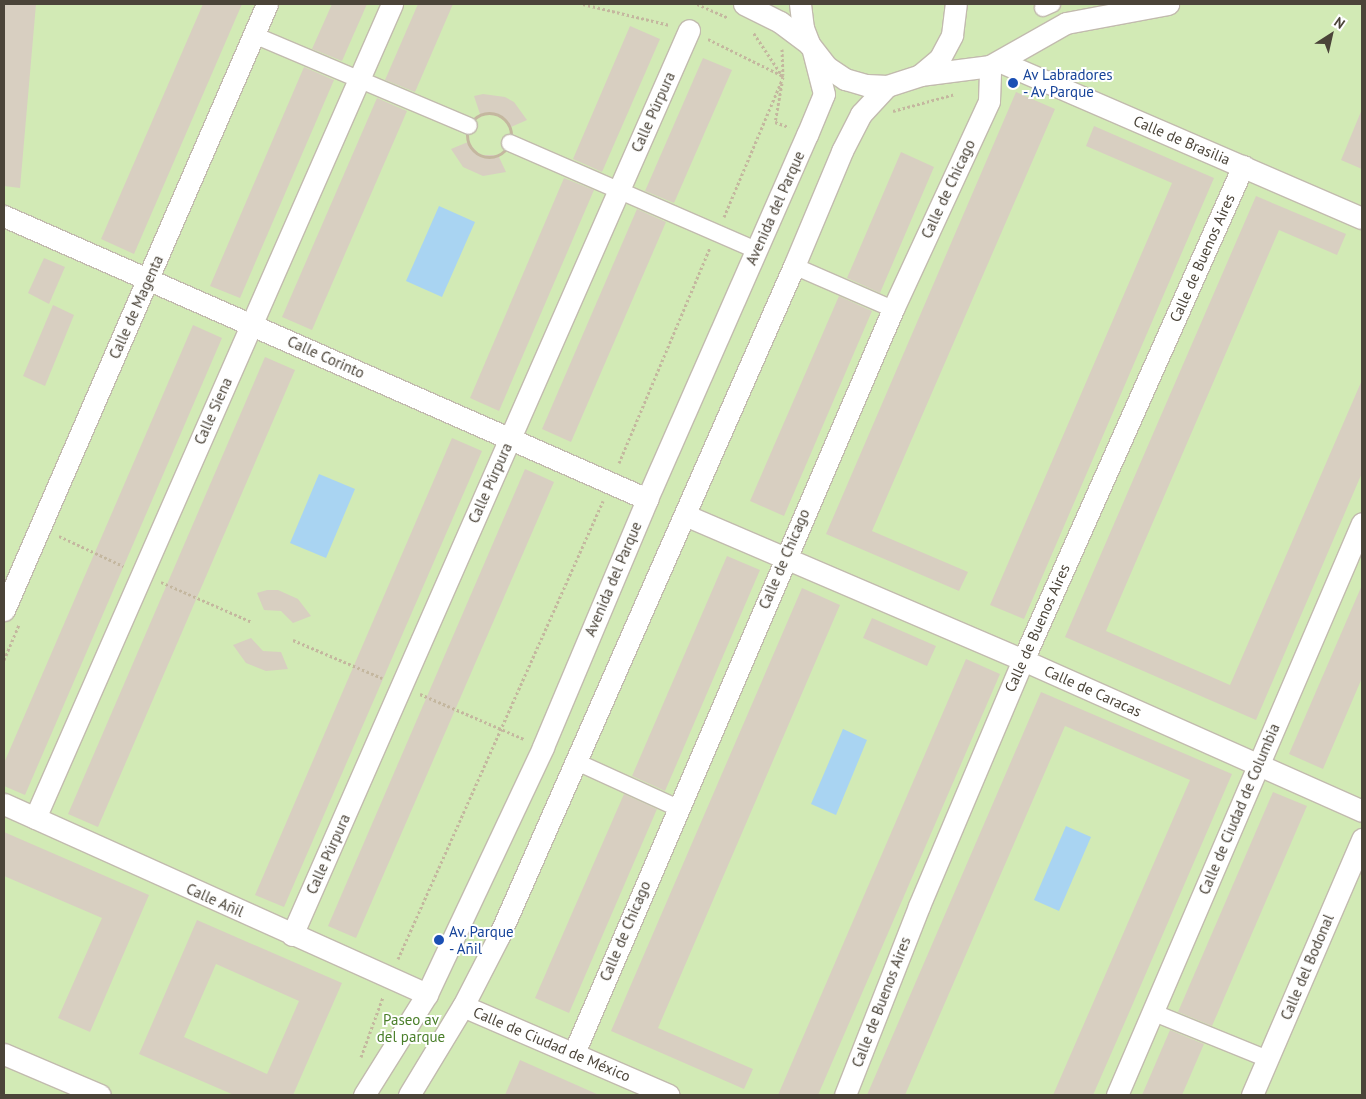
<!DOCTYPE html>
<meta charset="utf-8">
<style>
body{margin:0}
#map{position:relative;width:1366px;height:1099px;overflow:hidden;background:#f6f3ec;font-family:"PT Sans",sans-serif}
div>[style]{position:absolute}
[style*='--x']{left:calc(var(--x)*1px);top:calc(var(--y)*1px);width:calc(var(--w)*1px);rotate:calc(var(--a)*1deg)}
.green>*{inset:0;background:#d2eab5}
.water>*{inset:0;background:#a9d4f2}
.building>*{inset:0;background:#d8cfc1}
.path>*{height:3px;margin-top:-1.5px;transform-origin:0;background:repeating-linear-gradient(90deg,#c4b79f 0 2.5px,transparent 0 5px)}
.path>.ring{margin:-1.5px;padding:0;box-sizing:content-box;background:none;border:3px solid #c4b79f;border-radius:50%}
.roads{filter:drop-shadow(1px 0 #c2bbae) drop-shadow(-1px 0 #c2bbae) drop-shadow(0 1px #c2bbae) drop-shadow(0 -1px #c2bbae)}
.pedestrian>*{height:16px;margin:-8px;padding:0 8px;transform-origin:8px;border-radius:8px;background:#fff}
.minor>*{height:21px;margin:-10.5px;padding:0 10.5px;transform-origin:10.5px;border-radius:10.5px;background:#fff}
.dots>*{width:14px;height:14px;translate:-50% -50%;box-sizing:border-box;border:2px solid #fff;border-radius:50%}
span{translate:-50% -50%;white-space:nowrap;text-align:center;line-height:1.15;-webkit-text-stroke:4px #fff;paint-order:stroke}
.transit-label{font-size:15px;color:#164399}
.left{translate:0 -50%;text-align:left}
.street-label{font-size:15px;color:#4b4439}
.park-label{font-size:15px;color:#4a7f2a}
.frame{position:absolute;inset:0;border:5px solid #4b4439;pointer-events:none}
.north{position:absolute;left:1306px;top:10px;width:50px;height:50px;-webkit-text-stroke:4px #fff;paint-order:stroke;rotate:35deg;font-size:14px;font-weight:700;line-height:20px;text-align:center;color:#4b4439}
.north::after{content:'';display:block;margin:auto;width:18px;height:22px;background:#4b4439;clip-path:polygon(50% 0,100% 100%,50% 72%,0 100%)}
</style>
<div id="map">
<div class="green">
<div style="clip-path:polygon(4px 4px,1362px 4px,1362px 1095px,4px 1095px)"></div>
</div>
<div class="water">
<div style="clip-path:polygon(439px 206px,475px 222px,442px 297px,406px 281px)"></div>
<div style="clip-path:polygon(319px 474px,355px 489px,326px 558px,290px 543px)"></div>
<div style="clip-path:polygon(843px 729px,867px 740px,836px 815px,811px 804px)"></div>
<div style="clip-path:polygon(1066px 826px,1091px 837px,1059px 911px,1034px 900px)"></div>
</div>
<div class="building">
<div style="clip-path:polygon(4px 4px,36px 4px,20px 188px,4px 186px)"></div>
<div style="clip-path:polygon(203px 4px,242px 4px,134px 254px,101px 239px)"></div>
<div style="clip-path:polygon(332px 4px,367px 4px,342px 61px,312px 49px)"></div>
<div style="clip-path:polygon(418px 4px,453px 4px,415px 92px,385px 80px)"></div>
<div style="clip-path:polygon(630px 26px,660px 39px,602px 172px,573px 159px)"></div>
<div style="clip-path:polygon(703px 58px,732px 70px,674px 203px,645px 191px)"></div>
<div style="clip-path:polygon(304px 67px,334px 80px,240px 298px,210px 286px)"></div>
<div style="clip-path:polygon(1016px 92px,1055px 109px,872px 531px,968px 572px,959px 591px,826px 534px)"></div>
<div style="clip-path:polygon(483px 94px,505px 97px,514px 102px,527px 120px,511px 127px,499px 114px,480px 114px,474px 96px)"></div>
<div style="clip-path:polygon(377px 98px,407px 111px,312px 330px,282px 317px)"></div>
<div style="clip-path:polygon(1362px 109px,1362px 169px,1341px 160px)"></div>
<div style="clip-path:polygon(1094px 126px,1214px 178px,1024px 619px,990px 605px,1172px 183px,1086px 146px)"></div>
<div style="clip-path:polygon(468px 142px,480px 155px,498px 155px,506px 172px,483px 176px,463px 167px,451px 149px)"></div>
<div style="clip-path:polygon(901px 152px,934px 167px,880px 293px,847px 278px)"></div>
<div style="clip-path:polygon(564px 178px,594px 190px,499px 411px,470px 398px)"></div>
<div style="clip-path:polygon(1256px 196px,1346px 234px,1337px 255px,1279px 230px,1106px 631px,1230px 685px,1362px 380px,1362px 473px,1256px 720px,1065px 637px)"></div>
<div style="clip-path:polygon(637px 209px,666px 222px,571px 442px,542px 429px)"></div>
<div style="clip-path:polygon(44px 258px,65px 267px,49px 304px,28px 293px)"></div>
<div style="clip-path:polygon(839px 296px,872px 311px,784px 516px,750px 501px)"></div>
<div style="clip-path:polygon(53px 305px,74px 315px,45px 386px,23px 376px)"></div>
<div style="clip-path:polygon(193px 325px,222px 338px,25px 795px,4px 786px,4px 763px)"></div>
<div style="clip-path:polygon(265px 357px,295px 370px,98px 827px,68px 814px)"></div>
<div style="clip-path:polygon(452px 438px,482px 451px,284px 907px,255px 895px)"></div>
<div style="clip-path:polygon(525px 469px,554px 482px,356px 938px,328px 926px)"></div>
<div style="clip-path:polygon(727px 556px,760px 570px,665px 791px,632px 776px)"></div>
<div style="clip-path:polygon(1362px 585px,1362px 678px,1323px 769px,1289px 754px)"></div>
<div style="clip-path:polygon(802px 588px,840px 605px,658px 1028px,753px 1069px,744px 1089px,611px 1031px)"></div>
<div style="clip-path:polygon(267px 590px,278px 590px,298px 599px,311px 616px,293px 623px,281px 611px,264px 610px,257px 593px)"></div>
<div style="clip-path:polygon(872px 618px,936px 646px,927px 666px,863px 638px)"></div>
<div style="clip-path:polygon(251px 638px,263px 651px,281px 652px,288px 669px,266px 671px,246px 663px,233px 645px)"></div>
<div style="clip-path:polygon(966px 659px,1000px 674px,818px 1095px,778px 1095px)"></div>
<div style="clip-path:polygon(1041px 692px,1232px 774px,1125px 1022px,1093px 1095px,1053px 1095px,1190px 780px,1065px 726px,905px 1095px,867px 1095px)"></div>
<div style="clip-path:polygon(1273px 792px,1307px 806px,1212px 1026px,1178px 1012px)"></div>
<div style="clip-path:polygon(624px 794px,657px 809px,569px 1013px,535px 998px)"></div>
<div style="clip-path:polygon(4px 832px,149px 895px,90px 1032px,58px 1018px,102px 918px,4px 876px)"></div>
<div style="clip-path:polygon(evenodd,197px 920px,342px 983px,293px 1095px,234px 1095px,139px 1054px,197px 920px,216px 964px,299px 1001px,267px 1074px,184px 1037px,216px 964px)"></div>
<div style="clip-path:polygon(1170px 1030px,1204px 1044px,1182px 1095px,1142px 1095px)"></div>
<div style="clip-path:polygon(520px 1060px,599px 1095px,505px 1095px)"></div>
</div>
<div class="path">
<div style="--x:583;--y:4;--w:89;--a:13.7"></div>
<div style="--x:697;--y:4;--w:35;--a:24"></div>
<div style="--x:708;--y:39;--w:84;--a:26.3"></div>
<div style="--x:782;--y:49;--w:26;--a:88"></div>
<div style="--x:782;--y:83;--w:40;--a:100"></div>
<div style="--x:775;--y:122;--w:15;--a:20"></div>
<div style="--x:893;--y:111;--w:64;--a:-15.3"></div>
<div class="ring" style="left:467px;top:113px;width:41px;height:41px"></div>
<div style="--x:724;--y:217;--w:152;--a:-67.1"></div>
<div style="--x:783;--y:77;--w:54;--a:-123.7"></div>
<div style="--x:619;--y:463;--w:233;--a:-67.1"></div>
<div style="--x:59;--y:536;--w:71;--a:25.1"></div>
<div style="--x:161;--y:582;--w:99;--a:23.7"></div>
<div style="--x:293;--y:640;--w:97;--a:23.1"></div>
<div style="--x:4;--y:660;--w:38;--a:-67"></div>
<div style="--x:420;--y:694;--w:113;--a:23.4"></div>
<div style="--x:398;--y:959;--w:502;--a:-65.89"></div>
<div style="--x:361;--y:1057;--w:64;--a:-69.9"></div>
</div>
<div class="roads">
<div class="pedestrian">
<div style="--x:1043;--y:8;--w:10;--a:-24"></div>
<div style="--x:254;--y:35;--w:233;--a:22.9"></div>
<div style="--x:510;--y:143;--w:268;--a:23.5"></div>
<div style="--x:794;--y:266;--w:108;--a:23.5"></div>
<div style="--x:577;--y:762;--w:111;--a:24.5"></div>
<div style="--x:1152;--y:1012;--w:125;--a:22.1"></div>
</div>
<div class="minor">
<div style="--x:744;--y:4;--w:40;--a:26.6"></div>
<div style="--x:780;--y:22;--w:36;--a:37"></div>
<div style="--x:800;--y:4;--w:24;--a:83"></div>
<div style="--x:803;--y:28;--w:17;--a:69"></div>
<div style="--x:809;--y:44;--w:29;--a:52"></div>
<div style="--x:827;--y:67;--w:22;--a:34"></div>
<div style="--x:845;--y:79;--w:22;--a:16"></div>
<div style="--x:866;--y:85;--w:21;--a:3"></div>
<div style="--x:887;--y:86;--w:35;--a:-18"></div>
<div style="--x:920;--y:75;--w:26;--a:-40"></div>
<div style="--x:940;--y:58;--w:26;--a:-62"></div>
<div style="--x:952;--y:35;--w:31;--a:-83"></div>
<div style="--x:1001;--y:62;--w:393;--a:23.4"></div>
<div style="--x:920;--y:75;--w:71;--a:-7.3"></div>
<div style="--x:990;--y:66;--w:87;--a:-29.5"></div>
<div style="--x:1066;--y:23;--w:104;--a:-10.6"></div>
<div style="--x:4;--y:216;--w:703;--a:23.76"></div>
<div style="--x:685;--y:515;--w:368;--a:23.2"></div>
<div style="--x:1023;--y:660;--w:371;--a:24"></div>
<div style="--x:4;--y:610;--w:661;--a:-66.54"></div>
<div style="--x:4;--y:804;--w:464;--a:24.2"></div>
<div style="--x:35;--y:818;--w:889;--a:-66.32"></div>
<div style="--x:292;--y:935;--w:988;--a:-66.31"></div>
<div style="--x:463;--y:1006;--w:224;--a:23.4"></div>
<div style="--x:574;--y:1053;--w:810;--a:-66.79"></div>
<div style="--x:893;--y:309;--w:229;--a:-65.2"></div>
<div style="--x:989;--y:101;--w:35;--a:-88"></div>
<div style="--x:4;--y:1054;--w:104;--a:23.1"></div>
<div style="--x:364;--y:1095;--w:119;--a:-58"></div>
<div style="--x:427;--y:994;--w:273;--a:-64.8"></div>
<div style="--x:543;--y:747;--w:269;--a:-67.2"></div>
<div style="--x:647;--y:499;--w:398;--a:-66.3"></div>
<div style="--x:807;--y:135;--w:44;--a:-67.5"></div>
<div style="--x:824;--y:94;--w:44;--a:-104.3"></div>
<div style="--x:409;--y:1095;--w:104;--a:-58.8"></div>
<div style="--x:463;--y:1006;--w:79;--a:-62.8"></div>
<div style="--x:499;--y:936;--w:732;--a:-66.24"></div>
<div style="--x:794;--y:266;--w:125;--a:-67.3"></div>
<div style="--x:842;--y:151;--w:42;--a:-62.8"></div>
<div style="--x:861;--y:114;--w:38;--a:-47"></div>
<div style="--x:845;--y:1095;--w:203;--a:-68.6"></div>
<div style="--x:919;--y:906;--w:267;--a:-67.1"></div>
<div style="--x:1023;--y:660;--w:541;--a:-65.99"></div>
<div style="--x:1117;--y:1095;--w:622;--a:-66.81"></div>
<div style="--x:1252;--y:1095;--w:279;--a:-66.7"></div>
</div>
</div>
<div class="dots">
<div style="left:1013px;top:83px;background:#1a4fb4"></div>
<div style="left:439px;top:940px;background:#1a4fb4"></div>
</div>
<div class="transit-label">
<span class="left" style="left:1023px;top:83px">Av Labradores<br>- Av Parque</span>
<span class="left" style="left:449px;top:940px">Av. Parque<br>- Añil</span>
</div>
<div class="street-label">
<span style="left:653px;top:112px;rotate:-66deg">Calle Púrpura</span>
<span style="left:1182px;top:140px;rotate:23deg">Calle de Brasilia</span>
<span style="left:948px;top:189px;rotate:-65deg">Calle de Chicago</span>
<span style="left:775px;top:208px;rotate:-66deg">Avenida del Parque</span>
<span style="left:1202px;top:258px;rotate:-66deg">Calle de Buenos Aires</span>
<span style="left:136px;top:307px;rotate:-66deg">Calle de Magenta</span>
<span style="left:326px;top:357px;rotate:24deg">Calle Corinto</span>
<span style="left:213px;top:411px;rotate:-66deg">Calle Siena</span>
<span style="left:490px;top:483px;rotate:-66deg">Calle Púrpura</span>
<span style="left:784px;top:559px;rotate:-67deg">Calle de Chicago</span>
<span style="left:613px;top:579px;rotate:-67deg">Avenida del Parque</span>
<span style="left:1037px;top:628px;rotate:-66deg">Calle de Buenos Aires</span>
<span style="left:1093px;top:691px;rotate:24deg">Calle de Caracas</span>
<span style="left:1239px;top:809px;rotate:-67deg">Calle de Ciudad de Columbia</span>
<span style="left:328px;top:854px;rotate:-66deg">Calle Púrpura</span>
<span style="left:215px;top:900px;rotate:24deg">Calle Añil</span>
<span style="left:625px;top:931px;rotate:-67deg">Calle de Chicago</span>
<span style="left:1307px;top:967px;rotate:-67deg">Calle del Bodonal</span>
<span style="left:881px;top:1002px;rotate:-69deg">Calle de Buenos Aires</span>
<span style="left:552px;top:1044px;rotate:23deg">Calle de Ciudad de México</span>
</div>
<div class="park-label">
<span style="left:411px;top:1028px">Paseo av<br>del parque</span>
</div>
<div class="frame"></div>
<div class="north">N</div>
</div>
